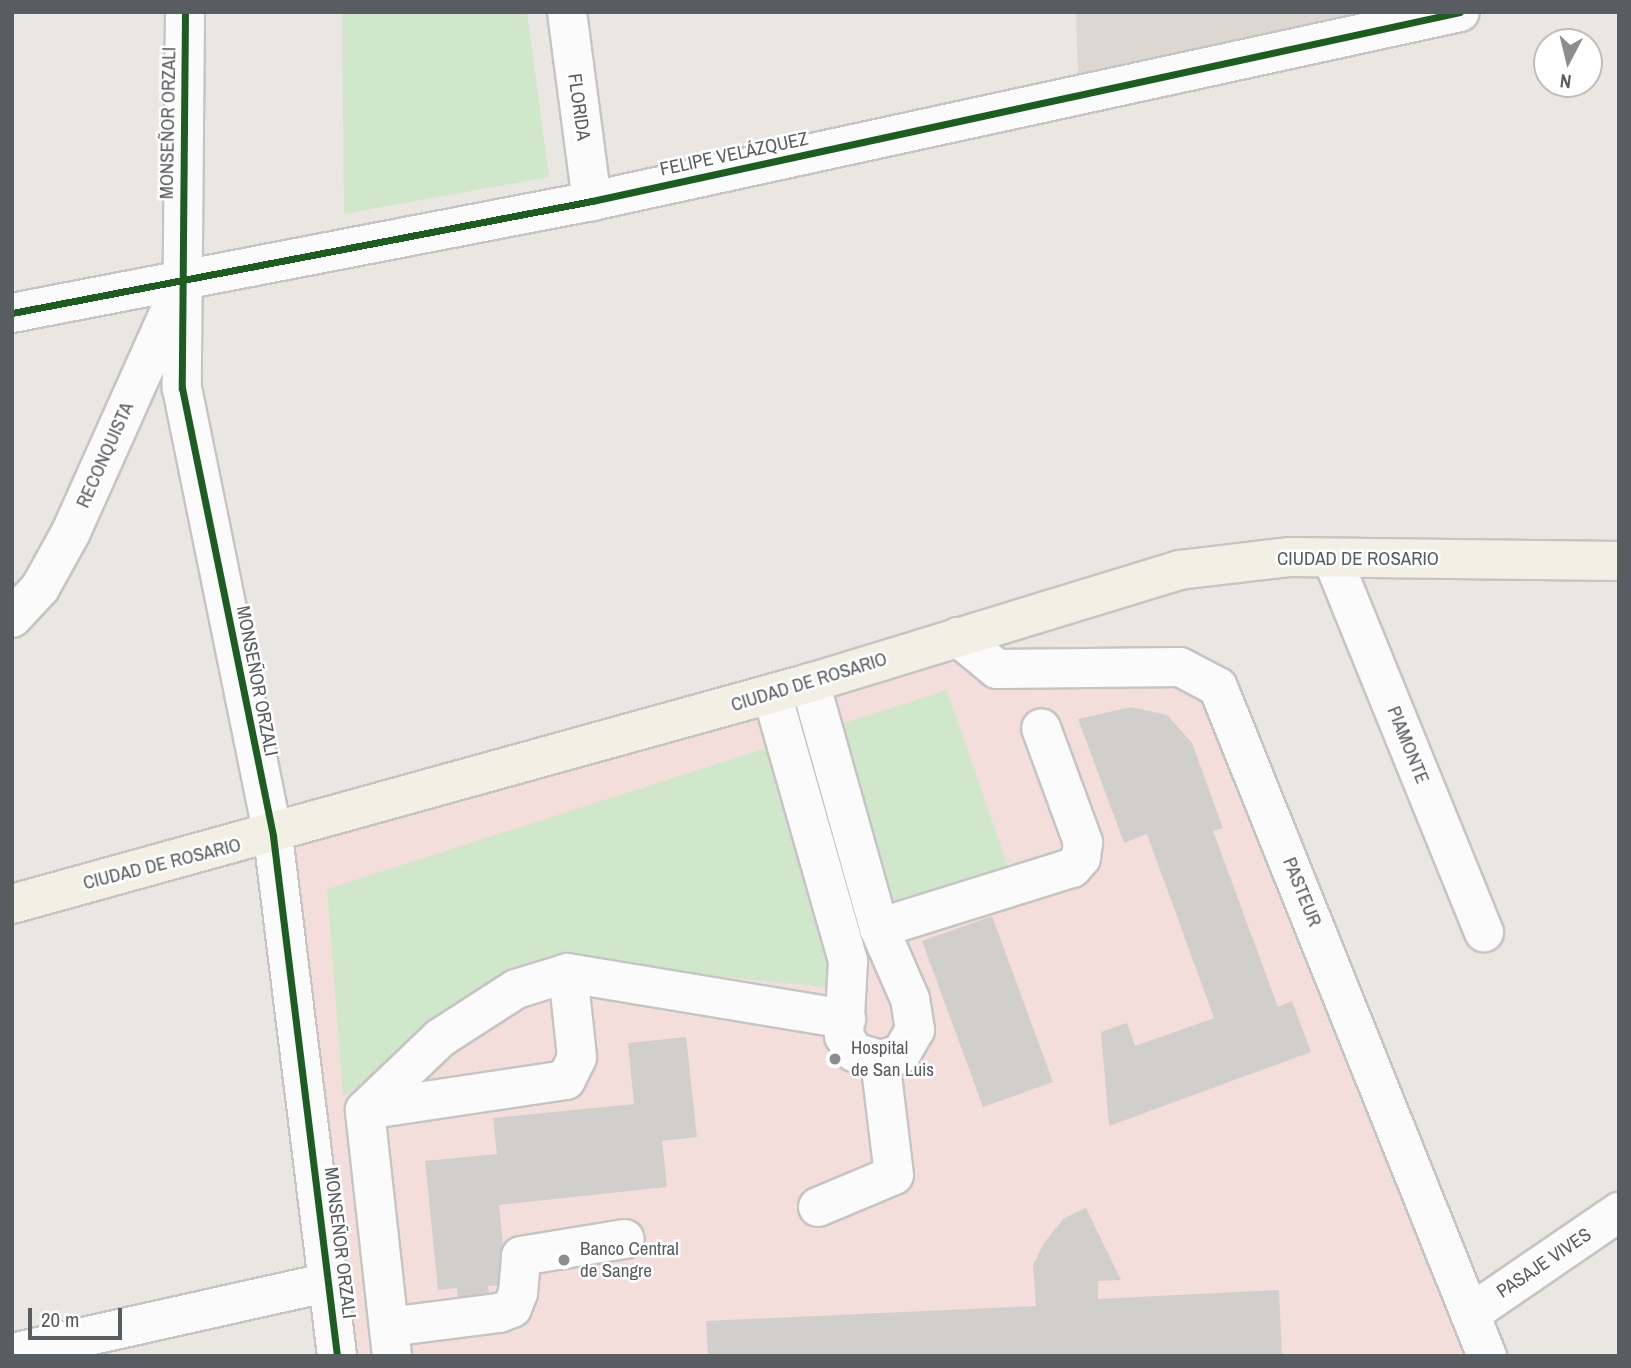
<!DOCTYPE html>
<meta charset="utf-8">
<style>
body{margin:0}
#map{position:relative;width:1631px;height:1368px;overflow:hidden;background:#eae7e2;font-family:"Archivo Narrow",sans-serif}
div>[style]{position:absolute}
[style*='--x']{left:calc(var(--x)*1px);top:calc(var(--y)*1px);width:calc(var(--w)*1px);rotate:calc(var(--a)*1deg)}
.education>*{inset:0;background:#dcd8d1}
.medical>*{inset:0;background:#f4dedc}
.green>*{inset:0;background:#d1e7cb}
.building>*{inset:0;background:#d1cfcc}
.roads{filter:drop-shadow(2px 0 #c5c5c3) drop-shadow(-2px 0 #c5c5c3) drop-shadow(0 2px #c5c5c3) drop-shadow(0 -2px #c5c5c3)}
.minor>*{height:38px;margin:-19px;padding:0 19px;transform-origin:19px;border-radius:19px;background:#fcfbfb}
.major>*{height:38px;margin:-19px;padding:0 19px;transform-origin:19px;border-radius:19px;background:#f2efe5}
.cycleway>*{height:7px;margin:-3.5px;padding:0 3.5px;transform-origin:3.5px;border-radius:3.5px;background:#1b5e20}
.dots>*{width:19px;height:19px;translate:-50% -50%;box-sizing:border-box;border:4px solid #fff;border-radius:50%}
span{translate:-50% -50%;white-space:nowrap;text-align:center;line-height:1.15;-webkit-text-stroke:5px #fff;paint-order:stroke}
.street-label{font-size:19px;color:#585d61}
.poi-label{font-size:19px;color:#585d61}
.left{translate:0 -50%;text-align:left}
.frame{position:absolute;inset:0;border:14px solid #585d61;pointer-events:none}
.north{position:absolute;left:1533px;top:28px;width:70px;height:70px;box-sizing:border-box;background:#fff;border:2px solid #bcbec0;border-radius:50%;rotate:187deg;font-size:19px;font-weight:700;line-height:28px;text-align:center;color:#585d61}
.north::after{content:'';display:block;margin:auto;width:24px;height:32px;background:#8b8d8e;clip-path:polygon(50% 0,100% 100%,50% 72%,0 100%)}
.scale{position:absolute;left:28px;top:1308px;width:94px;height:32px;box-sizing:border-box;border:4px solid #585d61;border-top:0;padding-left:9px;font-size:21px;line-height:24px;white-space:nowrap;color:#585d61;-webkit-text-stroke:5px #fff;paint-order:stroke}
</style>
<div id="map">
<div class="education">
<div style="clip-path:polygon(1076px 12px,1391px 12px,1078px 79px)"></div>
</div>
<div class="medical">
<div style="clip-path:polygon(958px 637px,982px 662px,1189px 669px,1487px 1356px,337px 1356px,273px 836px)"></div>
</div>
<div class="green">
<div style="clip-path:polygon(342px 12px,527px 12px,549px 177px,344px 214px)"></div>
<div style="clip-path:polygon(947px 690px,1013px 881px,823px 937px,829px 988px,547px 958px,343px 1097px,327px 889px)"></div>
</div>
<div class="building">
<div style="clip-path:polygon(1131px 707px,1167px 715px,1192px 743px,1223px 828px,1213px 831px,1278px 1007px,1292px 1001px,1311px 1052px,1109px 1126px,1101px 1032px,1127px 1023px,1135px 1046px,1214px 1018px,1147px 834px,1124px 843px,1078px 719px)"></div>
<div style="clip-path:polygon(992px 916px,1053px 1082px,983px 1107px,922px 941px)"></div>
<div style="clip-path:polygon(686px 1037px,697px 1137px,662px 1141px,667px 1187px,499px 1205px,507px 1285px,488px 1286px,490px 1300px,459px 1303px,457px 1288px,438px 1290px,425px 1161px,497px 1154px,493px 1118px,634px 1104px,628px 1043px)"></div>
<div style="clip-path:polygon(1086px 1208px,1121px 1280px,1098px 1281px,1098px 1299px,1279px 1290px,1282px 1356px,708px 1356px,706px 1321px,1036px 1306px,1033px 1265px,1044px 1243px,1064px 1218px)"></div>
</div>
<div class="roads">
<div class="minor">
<div style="--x:185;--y:12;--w:376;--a:90.5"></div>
<div style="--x:182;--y:388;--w:457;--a:78.5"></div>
<div style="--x:273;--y:836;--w:524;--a:82.98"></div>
<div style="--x:567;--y:12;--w:191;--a:82.5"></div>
<div style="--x:12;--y:313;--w:591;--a:-10.93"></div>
<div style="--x:592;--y:201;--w:888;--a:-12.28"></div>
<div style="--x:1332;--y:558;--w:404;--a:67.9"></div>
<div style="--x:12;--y:618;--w:41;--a:-47"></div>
<div style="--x:40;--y:588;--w:64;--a:-61"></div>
<div style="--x:71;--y:532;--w:257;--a:-65.9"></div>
<div style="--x:958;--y:637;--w:50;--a:39.4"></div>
<div style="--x:997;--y:669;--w:183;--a:-0.6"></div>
<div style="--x:1180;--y:667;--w:43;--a:27.8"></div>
<div style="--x:1218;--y:687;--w:721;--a:68.1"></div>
<div style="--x:772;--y:694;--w:278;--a:74.1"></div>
<div style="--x:848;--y:961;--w:75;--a:93.1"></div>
<div style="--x:844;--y:1036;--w:19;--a:58"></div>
<div style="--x:854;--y:1052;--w:27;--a:17"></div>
<div style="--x:880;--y:1060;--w:22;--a:-16"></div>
<div style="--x:901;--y:1054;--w:28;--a:-60"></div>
<div style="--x:915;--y:1030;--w:31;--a:-99"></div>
<div style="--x:910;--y:999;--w:77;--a:-113.6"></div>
<div style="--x:879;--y:928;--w:255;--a:-105.7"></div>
<div style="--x:879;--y:928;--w:202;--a:-17.3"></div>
<div style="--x:1072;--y:868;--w:13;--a:-48"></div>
<div style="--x:1081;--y:858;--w:16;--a:-83"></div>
<div style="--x:1083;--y:842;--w:121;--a:-110.2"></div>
<div style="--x:365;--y:1110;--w:203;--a:-8.5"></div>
<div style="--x:566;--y:1080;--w:25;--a:-64"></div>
<div style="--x:577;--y:1057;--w:84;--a:-96.1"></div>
<div style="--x:818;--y:1207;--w:82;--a:-22.8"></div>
<div style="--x:894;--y:1175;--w:116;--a:-96.9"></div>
<div style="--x:1470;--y:1314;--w:181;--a:-34.4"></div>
<div style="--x:389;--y:1327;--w:111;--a:-7.3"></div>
<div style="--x:499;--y:1313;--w:14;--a:-21"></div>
<div style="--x:512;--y:1308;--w:16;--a:-68"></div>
<div style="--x:518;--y:1293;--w:37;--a:-85"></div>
<div style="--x:521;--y:1256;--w:105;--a:-9.3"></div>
<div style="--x:12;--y:1353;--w:325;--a:-12.6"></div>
<div style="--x:392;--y:1356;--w:247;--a:-96.3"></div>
<div style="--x:365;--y:1110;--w:104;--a:-43.8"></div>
<div style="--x:440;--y:1038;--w:90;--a:-32.8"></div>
<div style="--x:516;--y:989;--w:54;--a:-17.1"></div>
<div style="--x:568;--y:973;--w:282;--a:9.4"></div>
</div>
<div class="major">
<div style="--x:12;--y:904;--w:828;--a:-15.48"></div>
<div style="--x:810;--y:683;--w:386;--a:-17"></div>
<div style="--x:1179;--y:570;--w:112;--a:-6.7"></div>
<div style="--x:1290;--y:557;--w:329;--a:0.7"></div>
</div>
</div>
<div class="cycleway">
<div style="--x:185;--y:12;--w:376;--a:90.5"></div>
<div style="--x:182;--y:388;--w:457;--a:78.5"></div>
<div style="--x:273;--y:836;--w:524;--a:82.98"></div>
<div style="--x:12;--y:313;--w:591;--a:-10.93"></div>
<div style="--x:592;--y:201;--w:888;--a:-12.28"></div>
</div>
<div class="dots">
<div style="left:835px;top:1059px;background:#8b8d8e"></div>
<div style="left:564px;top:1260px;background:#8b8d8e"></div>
</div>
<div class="street-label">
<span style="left:579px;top:107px;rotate:82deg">FLORIDA</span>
<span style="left:168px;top:123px;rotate:-89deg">MONSEÑOR ORZALI</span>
<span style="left:734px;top:154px;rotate:-12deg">FELIPE VELÁZQUEZ</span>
<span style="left:105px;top:455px;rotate:-66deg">RECONQUISTA</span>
<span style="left:1358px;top:559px">CIUDAD DE ROSARIO</span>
<span style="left:257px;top:681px;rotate:79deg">MONSEÑOR ORZALI</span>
<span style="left:809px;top:682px;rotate:-17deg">CIUDAD DE ROSARIO</span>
<span style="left:1408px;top:745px;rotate:68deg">PIAMONTE</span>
<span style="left:162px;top:864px;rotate:-14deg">CIUDAD DE ROSARIO</span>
<span style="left:1302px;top:892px;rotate:68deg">PASTEUR</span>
<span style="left:340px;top:1243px;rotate:83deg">MONSEÑOR ORZALI</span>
<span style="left:1544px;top:1263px;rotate:-34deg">PASAJE VIVES</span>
</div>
<div class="poi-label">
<span class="left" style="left:851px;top:1059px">Hospital<br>de San Luis</span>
<span class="left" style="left:580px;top:1260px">Banco Central<br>de Sangre</span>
</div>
<div class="frame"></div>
<div class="north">N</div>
<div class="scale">20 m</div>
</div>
